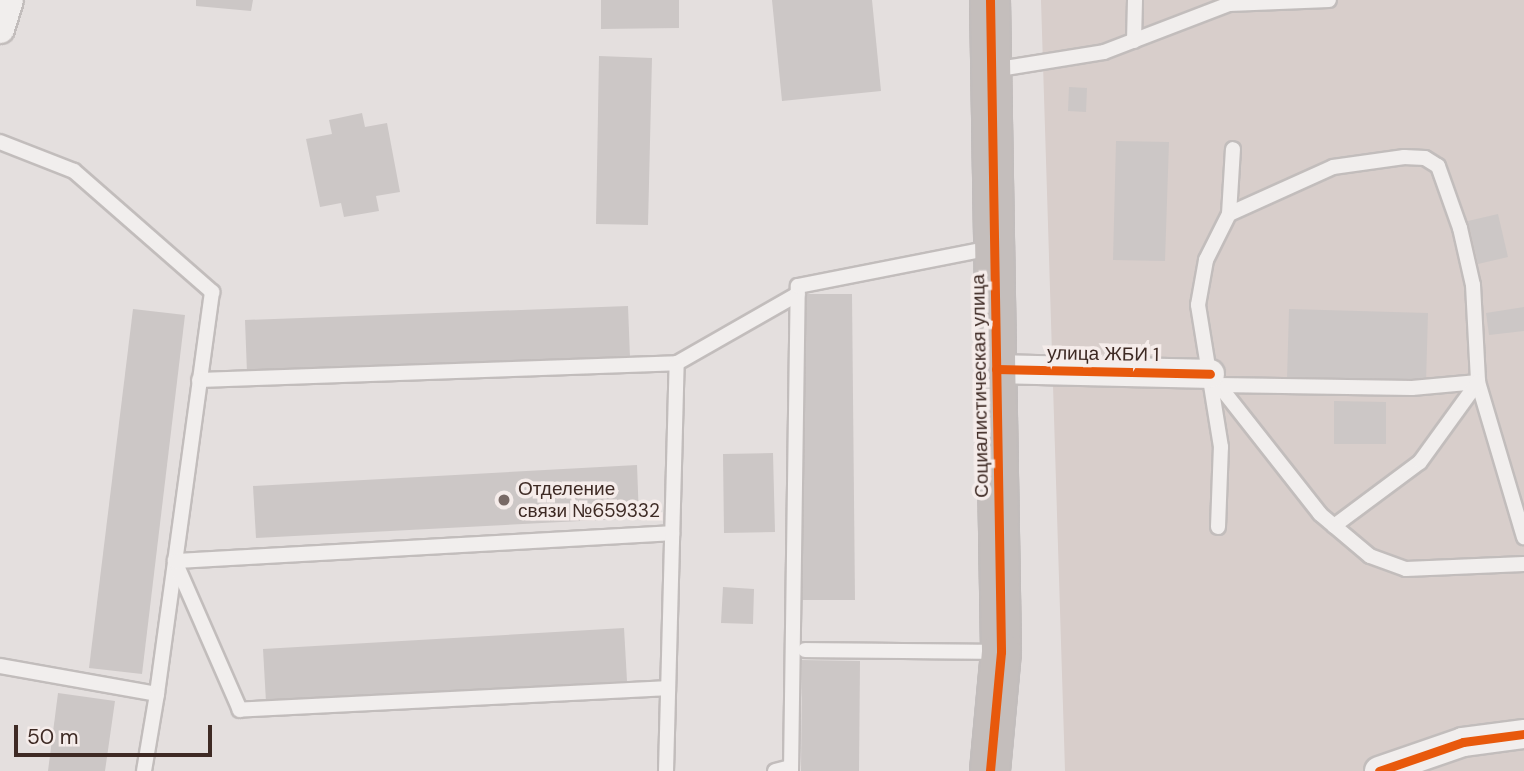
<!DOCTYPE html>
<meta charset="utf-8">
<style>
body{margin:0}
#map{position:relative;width:1524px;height:771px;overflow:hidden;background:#e4dfde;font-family:"DM Sans",sans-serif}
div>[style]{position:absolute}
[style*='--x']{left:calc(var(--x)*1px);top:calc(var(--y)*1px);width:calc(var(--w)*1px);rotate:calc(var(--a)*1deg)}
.built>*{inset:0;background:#d8cecb}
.building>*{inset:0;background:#ccc7c6}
.roads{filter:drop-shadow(2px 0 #c2bdbc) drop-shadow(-2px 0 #c2bdbc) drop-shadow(0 2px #c2bdbc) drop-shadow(0 -2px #c2bdbc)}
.service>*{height:14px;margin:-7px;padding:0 7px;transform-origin:7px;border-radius:7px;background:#f1eeed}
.minor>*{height:28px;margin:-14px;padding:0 14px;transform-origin:14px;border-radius:14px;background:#f1eeed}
.secondary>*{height:38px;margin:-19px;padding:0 19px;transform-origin:19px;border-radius:19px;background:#c4bebc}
.cycleway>*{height:9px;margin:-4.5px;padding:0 4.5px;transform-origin:4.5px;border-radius:4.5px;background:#e8590c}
.dots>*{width:19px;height:19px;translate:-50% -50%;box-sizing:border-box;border:4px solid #f5ecea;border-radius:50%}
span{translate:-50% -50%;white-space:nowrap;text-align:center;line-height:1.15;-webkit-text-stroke:7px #f5ecea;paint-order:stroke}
.street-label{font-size:19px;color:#3e2a24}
.poi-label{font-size:19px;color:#3e2a24}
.left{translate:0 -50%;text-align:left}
.scale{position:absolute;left:14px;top:725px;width:198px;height:32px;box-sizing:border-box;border:4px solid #3e2a24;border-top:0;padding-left:9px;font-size:21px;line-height:24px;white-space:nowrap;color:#3e2a24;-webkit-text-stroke:5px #f5ecea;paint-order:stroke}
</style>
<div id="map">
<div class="built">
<div style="clip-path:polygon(1041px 0,1524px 0,1524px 771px,1065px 771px)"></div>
</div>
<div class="building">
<div style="clip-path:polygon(196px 0,253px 0,251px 11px,196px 6px)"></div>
<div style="clip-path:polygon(601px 0,679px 0,679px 28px,601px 29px)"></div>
<div style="clip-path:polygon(772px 0,872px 0,881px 91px,782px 101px)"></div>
<div style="clip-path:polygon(599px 56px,652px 58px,648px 225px,596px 224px)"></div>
<div style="clip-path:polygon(1069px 87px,1087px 88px,1086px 112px,1068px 111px)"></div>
<div style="clip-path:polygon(362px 113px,365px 127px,387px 123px,400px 192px,376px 196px,379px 211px,344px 217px,341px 203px,320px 207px,306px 139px,332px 134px,329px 120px)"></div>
<div style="clip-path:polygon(1116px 141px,1169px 142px,1165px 261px,1113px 260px)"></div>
<div style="clip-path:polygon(1498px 214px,1508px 257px,1478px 264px,1468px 221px)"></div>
<div style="clip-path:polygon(799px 294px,852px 294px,855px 600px,802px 600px)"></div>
<div style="clip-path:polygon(628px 306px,630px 358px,247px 373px,245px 320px)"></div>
<div style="clip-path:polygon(1524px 307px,1524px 331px,1489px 335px,1486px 313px)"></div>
<div style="clip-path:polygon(133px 309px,185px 315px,142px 674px,89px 668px)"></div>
<div style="clip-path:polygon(1289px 309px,1428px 313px,1426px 383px,1287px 379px)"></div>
<div style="clip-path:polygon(1334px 401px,1386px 402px,1386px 444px,1334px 444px)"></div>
<div style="clip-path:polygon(773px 453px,775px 532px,724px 533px,723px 454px)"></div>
<div style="clip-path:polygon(637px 465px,639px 518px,256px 538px,253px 486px)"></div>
<div style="clip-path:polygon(723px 587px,754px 589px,753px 624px,721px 623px)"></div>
<div style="clip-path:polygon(624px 628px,627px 681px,266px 702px,263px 649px)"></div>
<div style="clip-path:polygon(802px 660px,860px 661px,859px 771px,801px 771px)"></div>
<div style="clip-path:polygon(58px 693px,115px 701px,105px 771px,48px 771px)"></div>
</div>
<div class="roads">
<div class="service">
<div style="--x:1134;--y:41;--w:41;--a:-88.6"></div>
<div style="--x:993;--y:70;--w:112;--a:-9.2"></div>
<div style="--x:1104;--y:52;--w:134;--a:-21"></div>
<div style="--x:1229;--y:4;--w:100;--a:-2.3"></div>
<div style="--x:0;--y:142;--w:79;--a:21.4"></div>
<div style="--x:74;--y:171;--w:184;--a:41.2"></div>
<div style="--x:212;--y:292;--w:406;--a:97.8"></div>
<div style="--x:1229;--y:214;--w:114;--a:-24.3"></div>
<div style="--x:1333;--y:167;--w:72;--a:-8"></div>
<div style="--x:1404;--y:157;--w:21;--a:3"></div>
<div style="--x:1425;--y:158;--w:15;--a:32"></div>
<div style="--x:1438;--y:166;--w:66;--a:70.5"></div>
<div style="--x:1460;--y:228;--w:58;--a:77.2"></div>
<div style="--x:1473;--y:285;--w:97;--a:87"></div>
<div style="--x:1478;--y:382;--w:162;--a:73.5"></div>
<div style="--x:1210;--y:374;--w:178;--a:51.8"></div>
<div style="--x:1320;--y:514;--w:65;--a:40"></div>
<div style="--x:1370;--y:556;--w:38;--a:20"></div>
<div style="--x:1406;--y:569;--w:118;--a:-2.4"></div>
<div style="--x:199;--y:380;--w:478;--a:-2"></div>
<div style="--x:677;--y:363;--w:139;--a:-29.7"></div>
<div style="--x:1218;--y:385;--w:194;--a:0.9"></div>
<div style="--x:1412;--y:388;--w:66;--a:-5.2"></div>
<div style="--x:1334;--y:526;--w:107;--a:-36.7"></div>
<div style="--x:1420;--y:462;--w:99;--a:-54.1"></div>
<div style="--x:1218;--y:527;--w:80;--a:-87.9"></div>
<div style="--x:1221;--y:447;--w:144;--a:-99.2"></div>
<div style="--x:1198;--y:305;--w:46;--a:-79.9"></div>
<div style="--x:1206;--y:260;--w:51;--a:-63.4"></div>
<div style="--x:1229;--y:214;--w:65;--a:-86.5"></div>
<div style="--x:805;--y:650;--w:195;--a:0.6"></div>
<div style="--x:0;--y:666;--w:159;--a:10.1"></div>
<div style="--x:157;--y:694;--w:78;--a:99.6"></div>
<div style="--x:668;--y:688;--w:429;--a:177.1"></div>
<div style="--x:240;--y:710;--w:163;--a:-113.6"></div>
<div style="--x:175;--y:561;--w:498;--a:-3.2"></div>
<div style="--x:666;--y:771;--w:408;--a:-88.5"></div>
<div style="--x:775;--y:771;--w:16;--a:-14"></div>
<div style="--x:791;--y:771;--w:485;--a:-89.2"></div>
<div style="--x:798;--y:286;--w:197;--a:-11.1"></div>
</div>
<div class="minor">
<div style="--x:0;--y:29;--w:30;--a:-73"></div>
<div style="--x:996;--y:369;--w:214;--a:1.3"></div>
<div style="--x:1379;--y:771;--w:89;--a:-19"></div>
<div style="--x:1463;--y:742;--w:62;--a:-7.5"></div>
</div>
<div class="secondary">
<div style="--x:990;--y:0;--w:652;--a:89.03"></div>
<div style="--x:1001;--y:652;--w:120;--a:95.3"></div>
</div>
</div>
<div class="cycleway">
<div style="--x:990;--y:0;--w:652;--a:89.03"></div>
<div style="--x:1001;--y:652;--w:120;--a:95.3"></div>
<div style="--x:996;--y:369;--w:214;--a:1.3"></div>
<div style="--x:1379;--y:771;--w:89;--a:-19"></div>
<div style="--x:1463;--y:742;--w:62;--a:-7.5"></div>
</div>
<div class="dots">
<div style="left:504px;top:500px;background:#786965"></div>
</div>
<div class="street-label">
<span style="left:1103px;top:354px;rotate:1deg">улица ЖБИ 1</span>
<span style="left:980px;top:386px;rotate:-91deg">Социалистическая улица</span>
</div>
<div class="poi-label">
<span class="left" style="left:518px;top:500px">Отделение<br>связи №659332</span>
</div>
<div class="scale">50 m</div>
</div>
